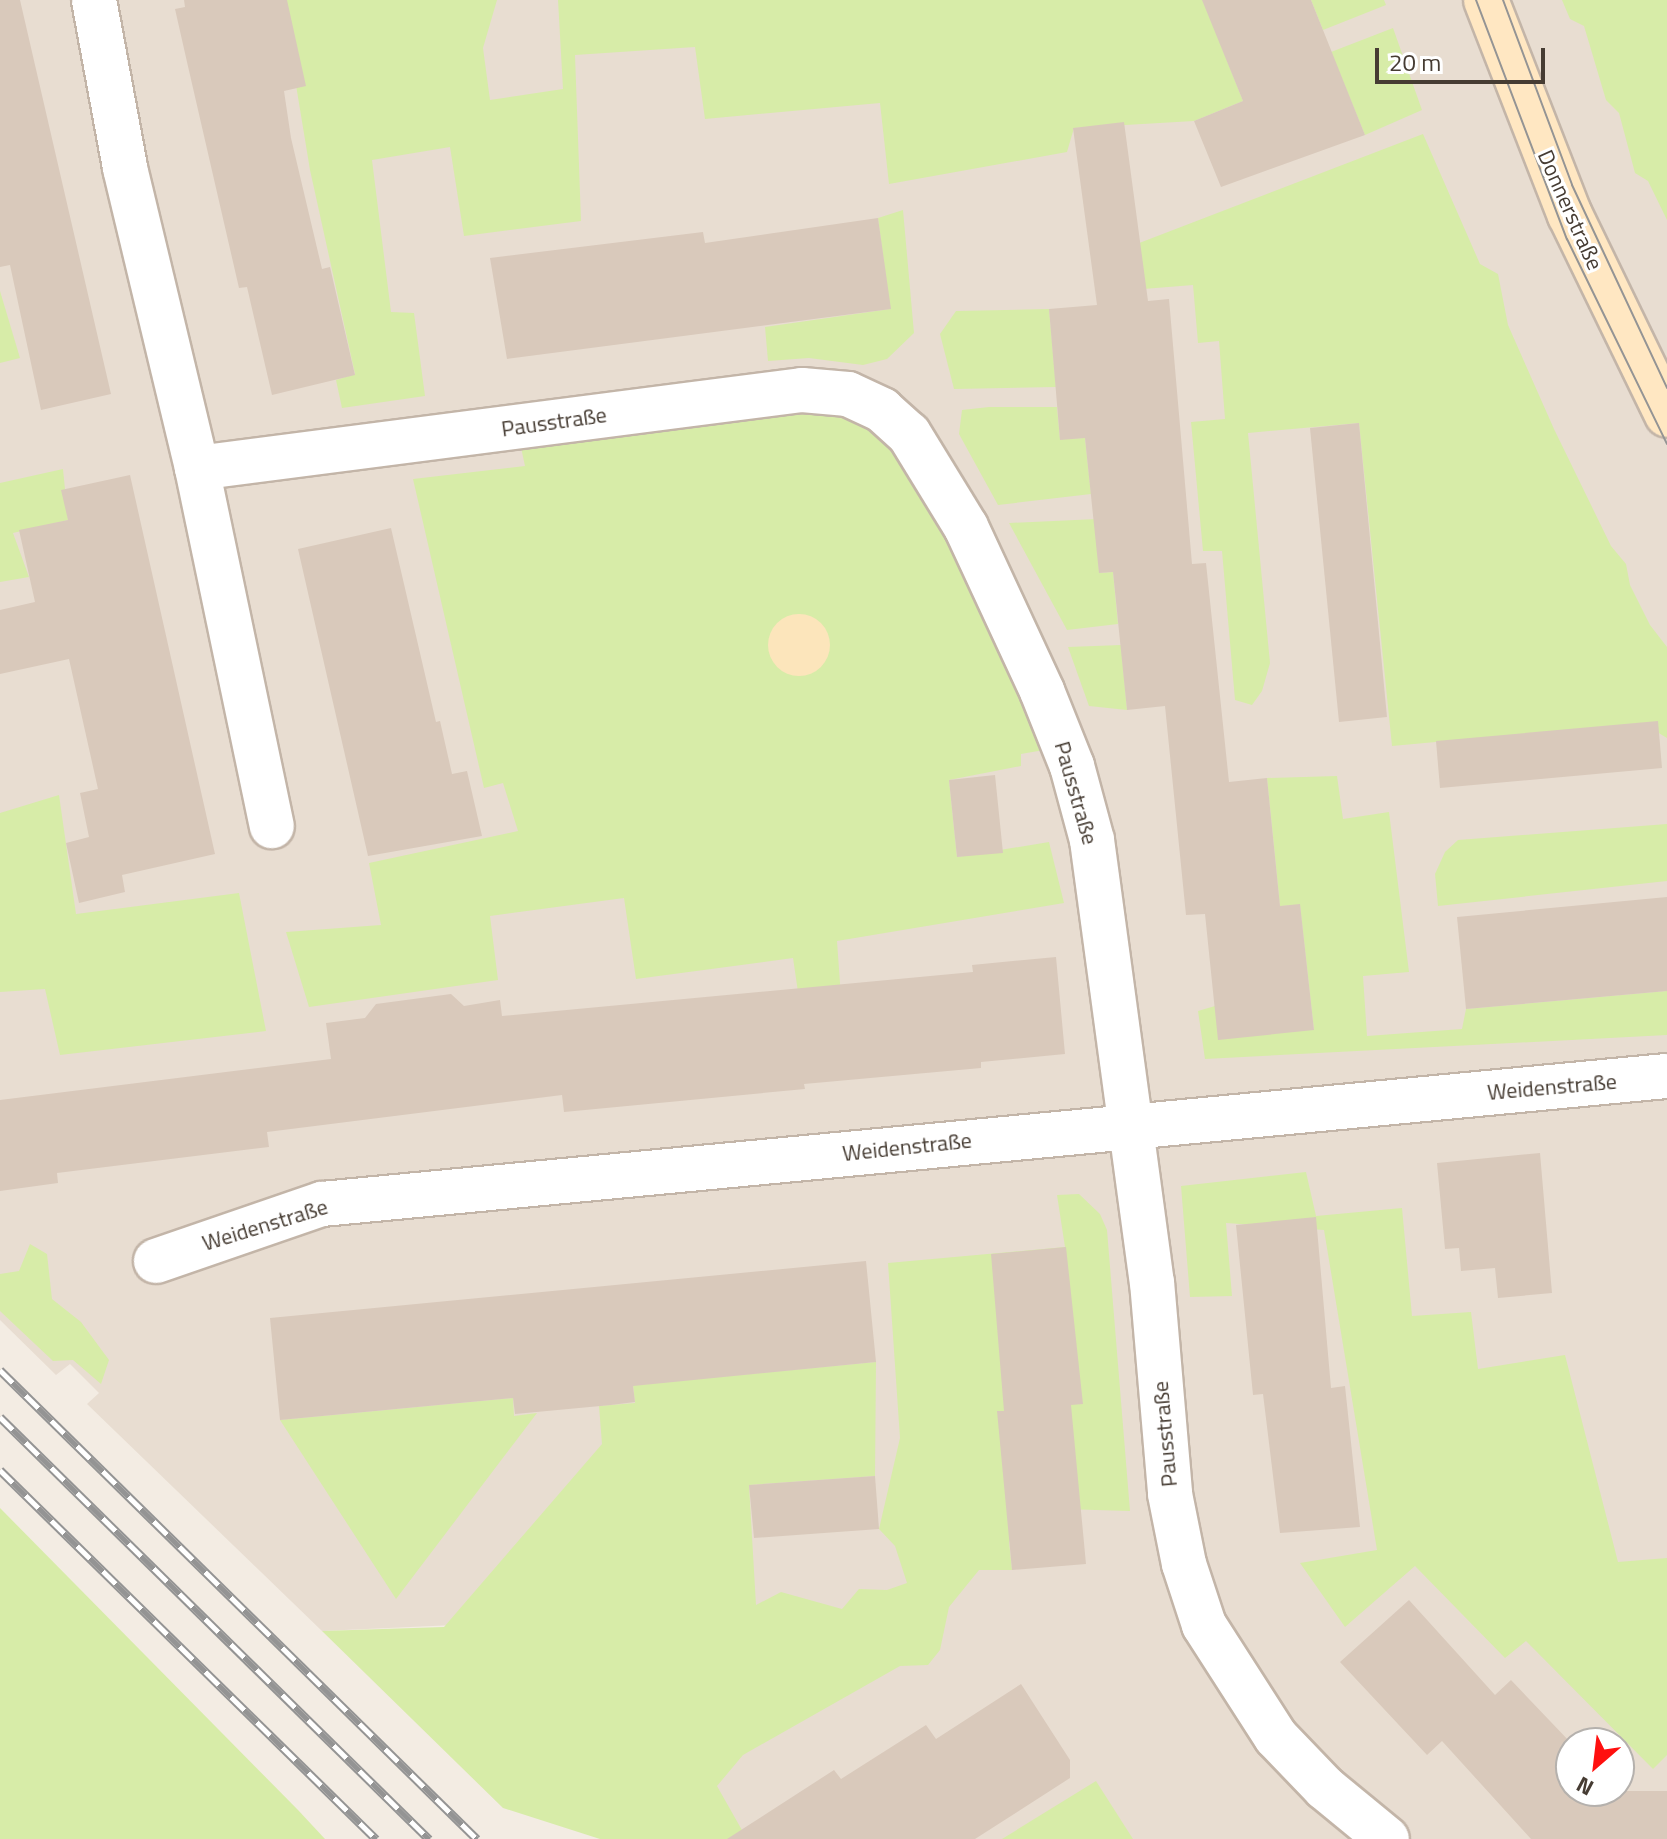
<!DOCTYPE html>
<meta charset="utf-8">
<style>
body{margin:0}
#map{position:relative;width:1667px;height:1839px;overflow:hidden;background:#f3ece3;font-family:"Titillium Web",sans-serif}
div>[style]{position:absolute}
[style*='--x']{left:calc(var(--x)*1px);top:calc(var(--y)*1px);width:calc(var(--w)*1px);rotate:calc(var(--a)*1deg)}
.residential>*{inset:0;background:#e8ddd1}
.green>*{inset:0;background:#d7eca8}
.sand>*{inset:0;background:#fce5bb}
.round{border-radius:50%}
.building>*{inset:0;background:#d9c9bb}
.roads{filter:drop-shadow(2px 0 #c3b5a8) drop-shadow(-2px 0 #c3b5a8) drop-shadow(0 2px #c3b5a8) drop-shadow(0 -2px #c3b5a8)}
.minor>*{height:44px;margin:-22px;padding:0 22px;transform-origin:22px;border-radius:22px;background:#fff}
.secondary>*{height:44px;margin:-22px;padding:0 22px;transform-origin:22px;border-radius:22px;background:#ffe7c2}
.tram>*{height:2px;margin:-1px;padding:0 1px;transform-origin:1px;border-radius:1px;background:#949494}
.rail>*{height:9px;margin-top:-4.5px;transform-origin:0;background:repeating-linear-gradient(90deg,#fff 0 18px,#949494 0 36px);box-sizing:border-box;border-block:2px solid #949494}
span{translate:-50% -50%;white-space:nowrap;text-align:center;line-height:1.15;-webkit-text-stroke:6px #fff;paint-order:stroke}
.street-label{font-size:22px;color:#463c33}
.north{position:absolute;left:1555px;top:1727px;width:80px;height:80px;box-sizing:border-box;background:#fff;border:2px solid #b5b1ad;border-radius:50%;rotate:208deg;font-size:22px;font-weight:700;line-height:32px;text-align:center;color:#463c33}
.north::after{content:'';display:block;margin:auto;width:28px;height:36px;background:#ff100f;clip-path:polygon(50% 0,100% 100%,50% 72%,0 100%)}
.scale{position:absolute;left:1375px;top:48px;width:170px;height:36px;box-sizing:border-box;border:4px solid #463c33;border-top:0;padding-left:10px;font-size:24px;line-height:28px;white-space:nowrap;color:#463c33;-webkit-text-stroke:6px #fff;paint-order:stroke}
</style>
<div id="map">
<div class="residential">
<div style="clip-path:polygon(evenodd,0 0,1484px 0,1667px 419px,1667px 1839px,610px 1839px,697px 1614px,322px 1631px,87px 1404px,99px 1393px,70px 1364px,56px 1375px,0 1320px,0 0,1571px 1743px,1619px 1743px,1619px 1791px,1571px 1791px,1571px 1743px)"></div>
<div style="clip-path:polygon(1494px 0,1667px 0,1667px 398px)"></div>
</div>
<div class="green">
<div style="clip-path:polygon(282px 0,497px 0,483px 48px,490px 100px,563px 89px,558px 0,1203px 0,1243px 101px,1194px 121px,1074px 128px,1067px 152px,889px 184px,880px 103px,705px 119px,695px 47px,575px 55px,581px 221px,464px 236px,450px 147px,372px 160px,391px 312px,414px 313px,425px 396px,342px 408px,336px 380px,355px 374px,310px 170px)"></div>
<div style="clip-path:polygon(1311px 0,1384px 0,1386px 5px,1323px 30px)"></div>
<div style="clip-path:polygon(1562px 0,1667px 0,1667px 220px,1648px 181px,1635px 173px,1619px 113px,1606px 100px,1584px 26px,1570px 19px)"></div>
<div style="clip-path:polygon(1393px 28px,1422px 110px,1365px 135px,1331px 52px)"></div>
<div style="clip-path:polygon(1423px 134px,1480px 264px,1498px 274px,1508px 325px,1554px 429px,1611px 546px,1626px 564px,1630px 585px,1650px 625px,1667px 647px,1667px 738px,1642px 723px,1392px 746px,1359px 423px,1248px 433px,1270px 663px,1262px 691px,1252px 705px,1235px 700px,1222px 551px,1203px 551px,1191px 422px,1225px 419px,1219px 341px,1198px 343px,1193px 285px,1131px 290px,1134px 245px)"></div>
<div style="clip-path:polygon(903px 210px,914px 333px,887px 359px,863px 365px,809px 358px,768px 361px,765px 327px,890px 309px,878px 218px)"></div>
<div style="clip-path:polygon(0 291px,20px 358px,0 363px)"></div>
<div style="clip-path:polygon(1049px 309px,1056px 387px,954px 389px,940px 334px,956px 311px)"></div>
<div style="clip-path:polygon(892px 405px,1061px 747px,1021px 754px,1021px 766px,949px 780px,957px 857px,1049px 842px,1064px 903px,837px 941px,841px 997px,799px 999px,793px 958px,636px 979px,624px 898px,490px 916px,498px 980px,309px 1007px,286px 932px,381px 925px,369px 863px,518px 831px,503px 783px,484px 788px,413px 479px,525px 466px,517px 429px)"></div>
<div style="clip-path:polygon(989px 407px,1057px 407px,1060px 439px,1085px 438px,1091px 494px,998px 505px,959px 434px,962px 410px)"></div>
<div style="clip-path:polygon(63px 469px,68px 520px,13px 533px,29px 577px,0 582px,0 483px)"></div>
<div style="clip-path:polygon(1097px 519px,1099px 573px,1113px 572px,1118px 624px,1067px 630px,1009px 523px)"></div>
<div style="clip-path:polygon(1121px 645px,1127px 710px,1089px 706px,1068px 647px)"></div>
<div style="clip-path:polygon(1337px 776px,1343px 819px,1389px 812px,1409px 972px,1363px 976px,1367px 1036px,1462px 1029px,1466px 1009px,1667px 991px,1667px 1035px,1205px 1059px,1198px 1011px,1215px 1006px,1314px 1030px,1300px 905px,1280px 906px,1267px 778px)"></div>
<div style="clip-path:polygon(59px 795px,76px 914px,239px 893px,266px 1031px,60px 1055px,45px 989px,0 992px,0 813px)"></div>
<div style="clip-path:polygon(1667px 824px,1667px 881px,1438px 906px,1435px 874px,1445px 852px,1458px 840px)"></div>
<div style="clip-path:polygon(1306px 1172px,1316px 1216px,1402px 1208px,1412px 1316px,1471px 1312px,1478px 1369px,1565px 1355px,1618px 1562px,1667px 1558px,1667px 1755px,1653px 1769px,1526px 1641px,1505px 1658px,1415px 1566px,1345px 1627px,1300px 1563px,1377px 1550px,1324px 1230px,1226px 1223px,1232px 1296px,1190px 1297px,1181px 1186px)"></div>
<div style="clip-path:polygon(1079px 1194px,1100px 1214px,1107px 1230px,1130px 1511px,1028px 1508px,1009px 1542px,1012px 1570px,979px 1570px,949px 1607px,940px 1650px,928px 1665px,900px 1666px,743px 1755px,717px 1786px,747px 1839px,600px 1839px,503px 1808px,322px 1631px,444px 1627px,602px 1444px,599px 1406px,635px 1403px,633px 1385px,876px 1362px,875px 1476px,749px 1485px,756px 1605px,781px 1592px,842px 1609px,859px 1589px,887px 1590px,907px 1583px,895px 1546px,879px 1529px,900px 1438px,888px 1263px,1065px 1247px,1057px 1195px)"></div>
<div style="clip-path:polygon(30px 1244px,47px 1254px,52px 1299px,81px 1322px,109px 1360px,101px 1384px,73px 1360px,53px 1361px,0 1311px,0 1274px,19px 1271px)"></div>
<div style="clip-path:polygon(513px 1398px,514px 1416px,537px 1413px,396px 1599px,280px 1420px)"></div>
<div style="clip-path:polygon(0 1508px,298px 1810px,325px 1839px,0 1839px)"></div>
<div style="clip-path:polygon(1096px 1781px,1133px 1839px,1002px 1839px)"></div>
</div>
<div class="sand">
<div class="round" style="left:768px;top:614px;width:62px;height:62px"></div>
</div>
<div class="building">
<div style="clip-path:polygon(0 0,20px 0,111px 394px,41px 410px,10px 265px,0 267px)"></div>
<div style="clip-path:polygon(184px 0,287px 0,306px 86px,284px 91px,291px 138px,322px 269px,330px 267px,355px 375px,272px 395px,247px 287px,239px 288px,187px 62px,175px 9px,185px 7px)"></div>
<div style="clip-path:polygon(1202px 0,1311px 0,1365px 135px,1221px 187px,1194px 121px,1243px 101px)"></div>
<div style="clip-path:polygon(1124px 122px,1148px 301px,1169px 299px,1192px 564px,1206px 563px,1229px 782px,1267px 778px,1280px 906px,1300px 904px,1314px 1030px,1218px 1040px,1205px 914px,1186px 915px,1165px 706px,1127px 710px,1113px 572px,1099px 573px,1085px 438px,1060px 440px,1049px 309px,1097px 305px,1073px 128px)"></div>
<div style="clip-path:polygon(878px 218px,891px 309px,507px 359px,490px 258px,703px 232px,705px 243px)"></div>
<div style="clip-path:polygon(1359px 423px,1387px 717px,1339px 722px,1310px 428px)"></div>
<div style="clip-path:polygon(130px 475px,215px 854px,122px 875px,125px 892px,79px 903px,66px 843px,89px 837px,80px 793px,98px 789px,69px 659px,0 674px,0 610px,35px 602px,19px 530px,68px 520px,61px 490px)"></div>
<div style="clip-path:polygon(391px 528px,436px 722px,440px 721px,452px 774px,467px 771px,482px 836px,368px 856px,298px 549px)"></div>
<div style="clip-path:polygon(1658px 721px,1662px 768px,1440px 788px,1436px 741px)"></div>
<div style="clip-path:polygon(995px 775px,1003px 853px,957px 857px,949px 780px)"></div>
<div style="clip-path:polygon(1667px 897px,1667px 991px,1466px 1009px,1457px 917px)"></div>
<div style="clip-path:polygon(1056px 957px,1065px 1054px,981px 1062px,981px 1068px,804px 1084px,805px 1089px,564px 1112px,562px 1095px,267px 1132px,269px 1147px,57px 1173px,58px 1183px,0 1191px,0 1100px,331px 1059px,326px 1023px,365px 1018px,376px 1004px,451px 994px,464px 1006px,500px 1000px,502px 1016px,973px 972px,972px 965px)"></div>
<div style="clip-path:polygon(1540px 1153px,1552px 1293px,1498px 1298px,1495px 1268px,1461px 1271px,1459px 1248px,1445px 1249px,1437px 1163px)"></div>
<div style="clip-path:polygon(1316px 1217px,1331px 1388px,1345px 1386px,1360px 1527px,1280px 1533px,1263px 1394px,1253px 1395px,1236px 1225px)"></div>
<div style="clip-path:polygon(1066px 1247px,1083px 1404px,1071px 1405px,1086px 1564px,1012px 1570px,997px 1411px,1004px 1411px,991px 1254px)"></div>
<div style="clip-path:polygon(866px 1261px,876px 1362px,633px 1386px,635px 1402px,611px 1405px,515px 1414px,513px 1398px,280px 1420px,270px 1318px)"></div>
<div style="clip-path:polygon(875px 1476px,879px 1529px,754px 1538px,749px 1485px)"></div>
<div style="clip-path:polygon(1409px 1600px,1495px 1695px,1511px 1680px,1571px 1743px,1571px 1791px,1667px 1791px,1667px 1839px,1531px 1839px,1442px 1741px,1427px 1755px,1340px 1662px)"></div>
<div style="clip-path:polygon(1021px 1684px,1070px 1760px,1070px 1778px,975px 1839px,727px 1839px,834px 1770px,841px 1779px,926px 1725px,936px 1739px)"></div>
</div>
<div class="roads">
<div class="minor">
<div style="--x:94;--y:0;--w:171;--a:79.5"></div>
<div style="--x:125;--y:168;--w:309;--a:76.5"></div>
<div style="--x:197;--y:468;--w:366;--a:78.2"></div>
<div style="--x:197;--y:468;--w:610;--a:-7.35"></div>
<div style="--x:802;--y:390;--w:46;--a:5"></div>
<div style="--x:848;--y:394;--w:38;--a:25"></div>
<div style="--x:882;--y:410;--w:36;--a:42"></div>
<div style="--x:909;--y:434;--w:109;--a:58.5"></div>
<div style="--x:966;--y:527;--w:181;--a:65.1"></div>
<div style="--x:1042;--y:691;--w:81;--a:68.2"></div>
<div style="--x:1072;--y:766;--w:77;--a:74.9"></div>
<div style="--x:1092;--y:840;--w:446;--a:82.3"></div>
<div style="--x:1152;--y:1282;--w:213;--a:85.1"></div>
<div style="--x:1170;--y:1494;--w:71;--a:78.7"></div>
<div style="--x:1184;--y:1564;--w:64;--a:71.8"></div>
<div style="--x:1204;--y:1625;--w:133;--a:57.3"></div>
<div style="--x:1276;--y:1737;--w:71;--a:46.1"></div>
<div style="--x:1325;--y:1788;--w:80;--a:39.4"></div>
<div style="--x:156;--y:1261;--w:176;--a:-19"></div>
<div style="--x:322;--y:1204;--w:1351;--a:-5.44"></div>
</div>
<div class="secondary">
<div style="--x:1486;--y:0;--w:231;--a:68.7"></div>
<div style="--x:1570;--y:215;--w:222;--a:64.1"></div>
</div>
</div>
<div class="tram">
<div style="--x:1476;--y:0;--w:256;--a:69.2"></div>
<div style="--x:1567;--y:239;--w:228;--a:64"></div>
<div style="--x:1503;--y:0;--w:197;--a:69.5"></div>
<div style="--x:1572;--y:185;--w:224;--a:64.9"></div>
</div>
<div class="rail">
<div style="--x:0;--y:1370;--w:669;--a:44.52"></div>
<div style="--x:0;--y:1417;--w:602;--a:44.53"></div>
<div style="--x:0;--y:1470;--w:527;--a:44.46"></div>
</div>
<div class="street-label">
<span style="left:1570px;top:210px;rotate:66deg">Donnerstraße</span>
<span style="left:554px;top:422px;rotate:-8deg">Pausstraße</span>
<span style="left:1076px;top:793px;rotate:74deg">Pausstraße</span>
<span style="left:1552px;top:1087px;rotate:-5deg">Weidenstraße</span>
<span style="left:907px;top:1147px;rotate:-6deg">Weidenstraße</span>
<span style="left:265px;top:1225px;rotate:-17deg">Weidenstraße</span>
<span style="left:1165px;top:1434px;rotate:-95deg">Pausstraße</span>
</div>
<div class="north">N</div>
<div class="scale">20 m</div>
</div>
